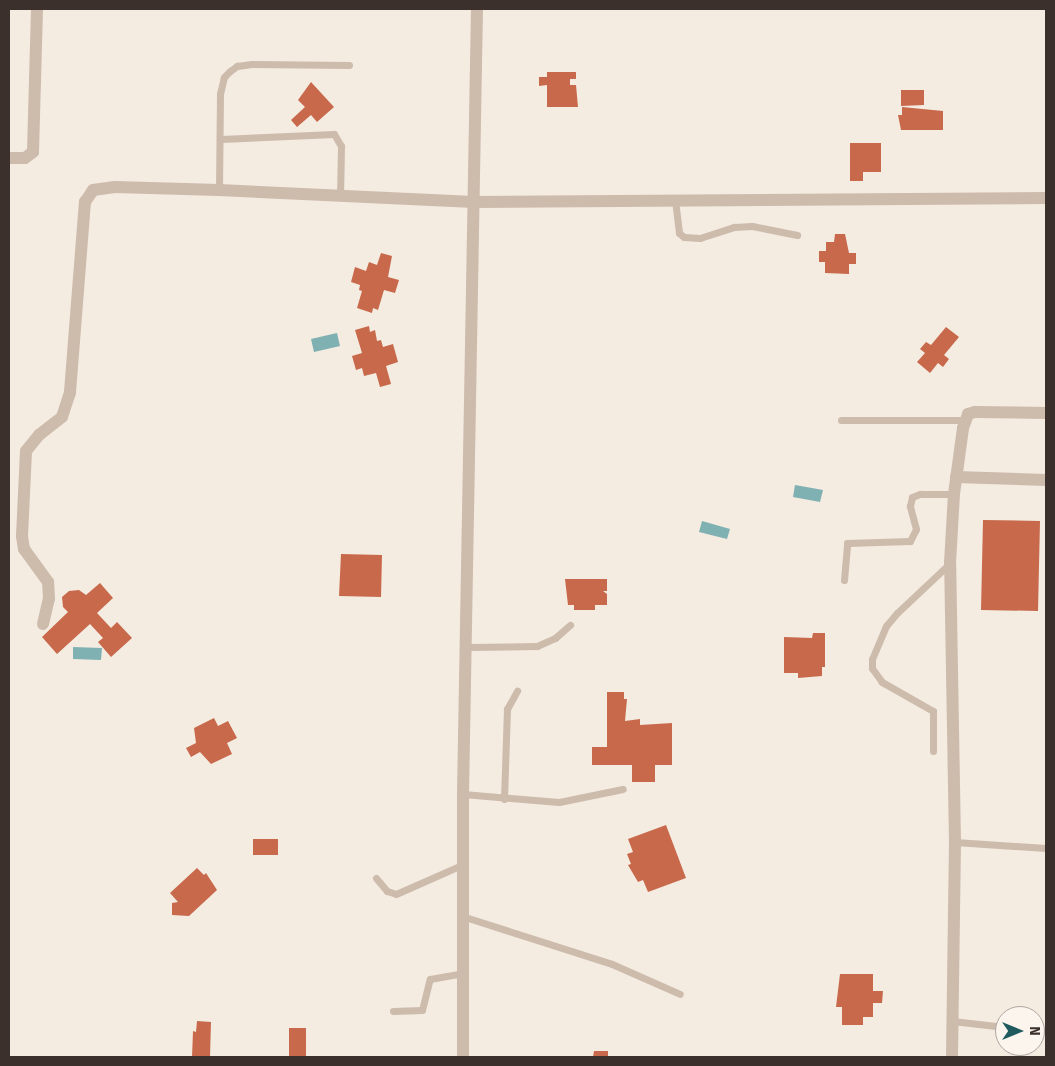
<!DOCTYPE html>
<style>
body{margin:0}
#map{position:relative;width:1055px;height:1066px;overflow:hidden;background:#f4ebe1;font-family:"Fira Sans",sans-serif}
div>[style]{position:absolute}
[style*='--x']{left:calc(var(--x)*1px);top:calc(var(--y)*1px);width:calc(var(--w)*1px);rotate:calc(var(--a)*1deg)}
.water>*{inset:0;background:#7fb0b2}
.building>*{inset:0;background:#c8694b}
.service>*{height:7px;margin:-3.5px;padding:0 3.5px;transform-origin:3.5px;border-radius:3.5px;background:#cdbbac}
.minor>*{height:12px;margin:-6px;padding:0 6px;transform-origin:6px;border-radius:6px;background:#cdbbac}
span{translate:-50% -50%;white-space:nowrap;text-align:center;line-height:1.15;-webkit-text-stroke:4px #fbf5ee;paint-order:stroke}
.frame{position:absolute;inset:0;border:10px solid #3b302b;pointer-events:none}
.north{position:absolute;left:995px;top:1006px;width:50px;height:50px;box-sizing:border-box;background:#fbf5ee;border:1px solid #aea6a0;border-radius:50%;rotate:90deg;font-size:14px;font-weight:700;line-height:20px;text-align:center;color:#3b302b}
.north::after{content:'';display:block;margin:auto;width:18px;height:22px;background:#1f5a5e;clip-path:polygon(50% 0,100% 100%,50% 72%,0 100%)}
</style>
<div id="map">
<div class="water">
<div style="clip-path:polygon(337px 333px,340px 346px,314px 352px,311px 339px)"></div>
<div style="clip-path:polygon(795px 485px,823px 490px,820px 502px,793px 497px)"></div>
<div style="clip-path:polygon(702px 521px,730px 529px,727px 539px,699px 532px)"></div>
<div style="clip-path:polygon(73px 647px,102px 648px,101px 660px,73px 659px)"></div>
</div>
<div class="building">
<div style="clip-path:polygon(547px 72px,576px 72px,576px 79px,570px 79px,570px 85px,576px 85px,578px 107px,547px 107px,547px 85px,539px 86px,539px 77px,547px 77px)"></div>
<div style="clip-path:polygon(311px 82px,334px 107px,317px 122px,311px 115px,297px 127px,291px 120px,305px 107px,298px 100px)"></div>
<div style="clip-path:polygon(901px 90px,924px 90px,924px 105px,901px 106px)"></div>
<div style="clip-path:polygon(902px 107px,943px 111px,943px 130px,901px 130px,898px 115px,902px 115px)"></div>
<div style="clip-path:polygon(850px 143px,881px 143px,881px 172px,863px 172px,863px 181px,850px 181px)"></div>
<div style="clip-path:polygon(835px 234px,845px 234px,849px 253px,856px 253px,856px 264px,849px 264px,849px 274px,825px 273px,825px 262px,819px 262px,819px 251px,826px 251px,826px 242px,834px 242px)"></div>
<div style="clip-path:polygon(381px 253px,392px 256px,388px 277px,399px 280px,395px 293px,384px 290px,378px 310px,373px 308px,372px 313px,357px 308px,362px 291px,359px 290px,360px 285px,351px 282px,355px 267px,366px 271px,369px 262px,377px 265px)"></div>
<div style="clip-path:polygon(369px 326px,370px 332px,375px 330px,377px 341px,381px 340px,383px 347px,393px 344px,398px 362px,386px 366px,391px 384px,380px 387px,376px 373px,364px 376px,362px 368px,356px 370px,352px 356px,362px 353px,355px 330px)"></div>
<div style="clip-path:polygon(946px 327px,959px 337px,944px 355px,949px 359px,943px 367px,938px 363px,930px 373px,917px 362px,925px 353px,920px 349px,926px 342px,931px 345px)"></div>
<div style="clip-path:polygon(983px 520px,1040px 521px,1038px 611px,981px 610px)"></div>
<div style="clip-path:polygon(341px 554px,382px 555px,381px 597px,339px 596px)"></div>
<div style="clip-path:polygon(565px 579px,607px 579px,607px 591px,603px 591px,607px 594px,607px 605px,595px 605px,595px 610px,574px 610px,574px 605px,568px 605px)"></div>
<div style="clip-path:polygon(100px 583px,113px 598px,97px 613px,111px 628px,117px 622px,132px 638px,111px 657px,98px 642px,103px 638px,90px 624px,57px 654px,42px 637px,68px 612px,63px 607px,62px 597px,69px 591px,79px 590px,86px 595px)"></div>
<div style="clip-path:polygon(813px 633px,825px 633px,825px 667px,822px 667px,822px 676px,798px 678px,798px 673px,784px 673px,784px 637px,812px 638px)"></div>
<div style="clip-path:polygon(607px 692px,624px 692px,624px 699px,627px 699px,625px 721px,640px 719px,640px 725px,672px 723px,672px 765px,655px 765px,655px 782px,632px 782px,632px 765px,592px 765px,592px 747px,607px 747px)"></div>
<div style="clip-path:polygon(214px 718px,218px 726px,228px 721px,237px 738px,227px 743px,232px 754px,211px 764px,200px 752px,191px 757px,186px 748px,196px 743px,194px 728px)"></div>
<div style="clip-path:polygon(666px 825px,686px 878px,648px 892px,643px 880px,638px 882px,628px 865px,631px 864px,627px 854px,633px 852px,628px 839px)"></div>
<div style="clip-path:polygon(253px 839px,278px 839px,278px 855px,253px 855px)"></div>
<div style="clip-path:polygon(197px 868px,204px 875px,206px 873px,217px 890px,189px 916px,172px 915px,172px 903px,178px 902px,170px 893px)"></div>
<div style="clip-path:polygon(840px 974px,873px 974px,873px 991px,883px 991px,882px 1003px,873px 1003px,873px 1017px,863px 1017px,863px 1025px,842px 1025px,842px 1007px,836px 1007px)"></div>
<div style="clip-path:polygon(197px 1021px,211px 1022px,210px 1057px,192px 1057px,193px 1031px,196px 1032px)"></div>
<div style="clip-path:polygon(289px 1028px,306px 1028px,306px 1057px,289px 1057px)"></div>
<div style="clip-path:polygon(594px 1051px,608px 1051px,608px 1057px,593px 1057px)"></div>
</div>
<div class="service">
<div style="--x:221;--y:139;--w:113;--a:-2.5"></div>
<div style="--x:334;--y:134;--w:14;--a:60"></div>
<div style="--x:341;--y:146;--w:51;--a:91.1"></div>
<div style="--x:219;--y:190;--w:96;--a:-89.4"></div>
<div style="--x:220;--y:94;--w:17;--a:-77"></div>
<div style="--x:224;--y:77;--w:8;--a:-45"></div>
<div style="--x:230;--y:71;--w:9;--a:-36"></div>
<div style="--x:237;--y:66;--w:15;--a:-8"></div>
<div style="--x:252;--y:64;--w:97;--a:0.6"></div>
<div style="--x:675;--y:200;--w:33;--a:83"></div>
<div style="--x:679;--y:233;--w:6;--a:39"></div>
<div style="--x:684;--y:237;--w:16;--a:4"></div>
<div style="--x:700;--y:238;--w:36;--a:-18"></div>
<div style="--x:734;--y:227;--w:18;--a:-3"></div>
<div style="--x:752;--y:226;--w:46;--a:11.3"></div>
<div style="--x:841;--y:420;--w:123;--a:0"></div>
<div style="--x:844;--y:580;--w:37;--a:-85"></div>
<div style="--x:847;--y:543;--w:63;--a:-1.8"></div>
<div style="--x:910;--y:541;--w:13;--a:-63"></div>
<div style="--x:916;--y:529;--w:24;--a:-105"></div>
<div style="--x:910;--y:506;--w:9;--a:-77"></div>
<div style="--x:912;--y:497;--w:9;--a:-21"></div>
<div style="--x:920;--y:494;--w:34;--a:0"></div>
<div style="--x:468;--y:647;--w:69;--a:-0.8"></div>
<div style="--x:537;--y:646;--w:20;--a:-24"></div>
<div style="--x:555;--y:638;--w:20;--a:-41"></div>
<div style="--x:933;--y:751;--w:40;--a:-90"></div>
<div style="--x:933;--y:711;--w:59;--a:-150.4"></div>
<div style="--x:882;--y:682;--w:17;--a:-126"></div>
<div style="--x:872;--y:668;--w:9;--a:-90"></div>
<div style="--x:872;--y:659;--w:36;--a:-67"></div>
<div style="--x:886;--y:626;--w:17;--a:-50"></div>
<div style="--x:897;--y:613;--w:73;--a:-43.3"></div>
<div style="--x:463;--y:794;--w:96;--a:4.8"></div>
<div style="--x:559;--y:802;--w:65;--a:-11.5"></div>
<div style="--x:504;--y:799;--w:90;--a:-88.1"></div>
<div style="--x:507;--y:709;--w:21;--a:-61"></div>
<div style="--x:955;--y:842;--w:91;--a:3.8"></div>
<div style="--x:376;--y:878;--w:17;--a:50"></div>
<div style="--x:387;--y:891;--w:9;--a:18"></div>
<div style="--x:396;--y:894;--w:74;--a:-23.8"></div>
<div style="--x:465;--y:917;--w:154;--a:17.7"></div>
<div style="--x:612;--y:964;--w:74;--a:23.8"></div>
<div style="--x:393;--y:1011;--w:29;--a:-2"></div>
<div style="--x:422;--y:1010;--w:32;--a:-76"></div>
<div style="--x:430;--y:979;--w:35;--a:-10"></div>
<div style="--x:952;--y:1021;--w:53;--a:6.5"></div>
<div style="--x:1035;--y:1030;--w:11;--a:5"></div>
</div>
<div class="minor">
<div style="--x:9;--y:158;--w:16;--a:0"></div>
<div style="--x:25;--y:158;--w:10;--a:-37"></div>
<div style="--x:33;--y:152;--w:143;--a:-88.4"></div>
<div style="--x:956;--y:477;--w:90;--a:1.9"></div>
<div style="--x:43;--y:624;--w:26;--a:-77"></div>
<div style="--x:49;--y:599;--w:17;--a:-93"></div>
<div style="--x:48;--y:582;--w:41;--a:-126"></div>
<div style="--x:24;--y:549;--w:13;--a:-99"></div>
<div style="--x:22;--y:536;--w:85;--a:-87.3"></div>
<div style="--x:26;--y:451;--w:21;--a:-51"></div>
<div style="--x:39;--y:435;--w:29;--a:-38"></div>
<div style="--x:62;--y:417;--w:26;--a:-72"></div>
<div style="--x:70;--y:392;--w:191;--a:-85.5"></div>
<div style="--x:85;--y:202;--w:14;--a:-56"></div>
<div style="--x:93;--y:190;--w:22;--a:-8"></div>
<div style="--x:115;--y:187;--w:104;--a:1.7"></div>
<div style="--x:219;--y:190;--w:255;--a:2.7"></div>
<div style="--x:474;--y:202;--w:572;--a:-0.4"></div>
<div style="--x:463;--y:1057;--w:263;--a:-90"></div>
<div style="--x:463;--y:794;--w:785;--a:-88.98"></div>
<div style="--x:952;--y:1057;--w:215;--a:-89.2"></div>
<div style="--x:955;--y:842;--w:279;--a:-91"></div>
<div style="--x:950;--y:563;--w:69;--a:-86.7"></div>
<div style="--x:954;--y:494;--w:67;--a:-82.2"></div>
<div style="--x:963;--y:428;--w:15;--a:-70"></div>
<div style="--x:968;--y:414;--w:7;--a:-16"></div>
<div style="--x:975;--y:412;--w:71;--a:0.8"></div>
</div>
<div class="frame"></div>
<div class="north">N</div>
</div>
